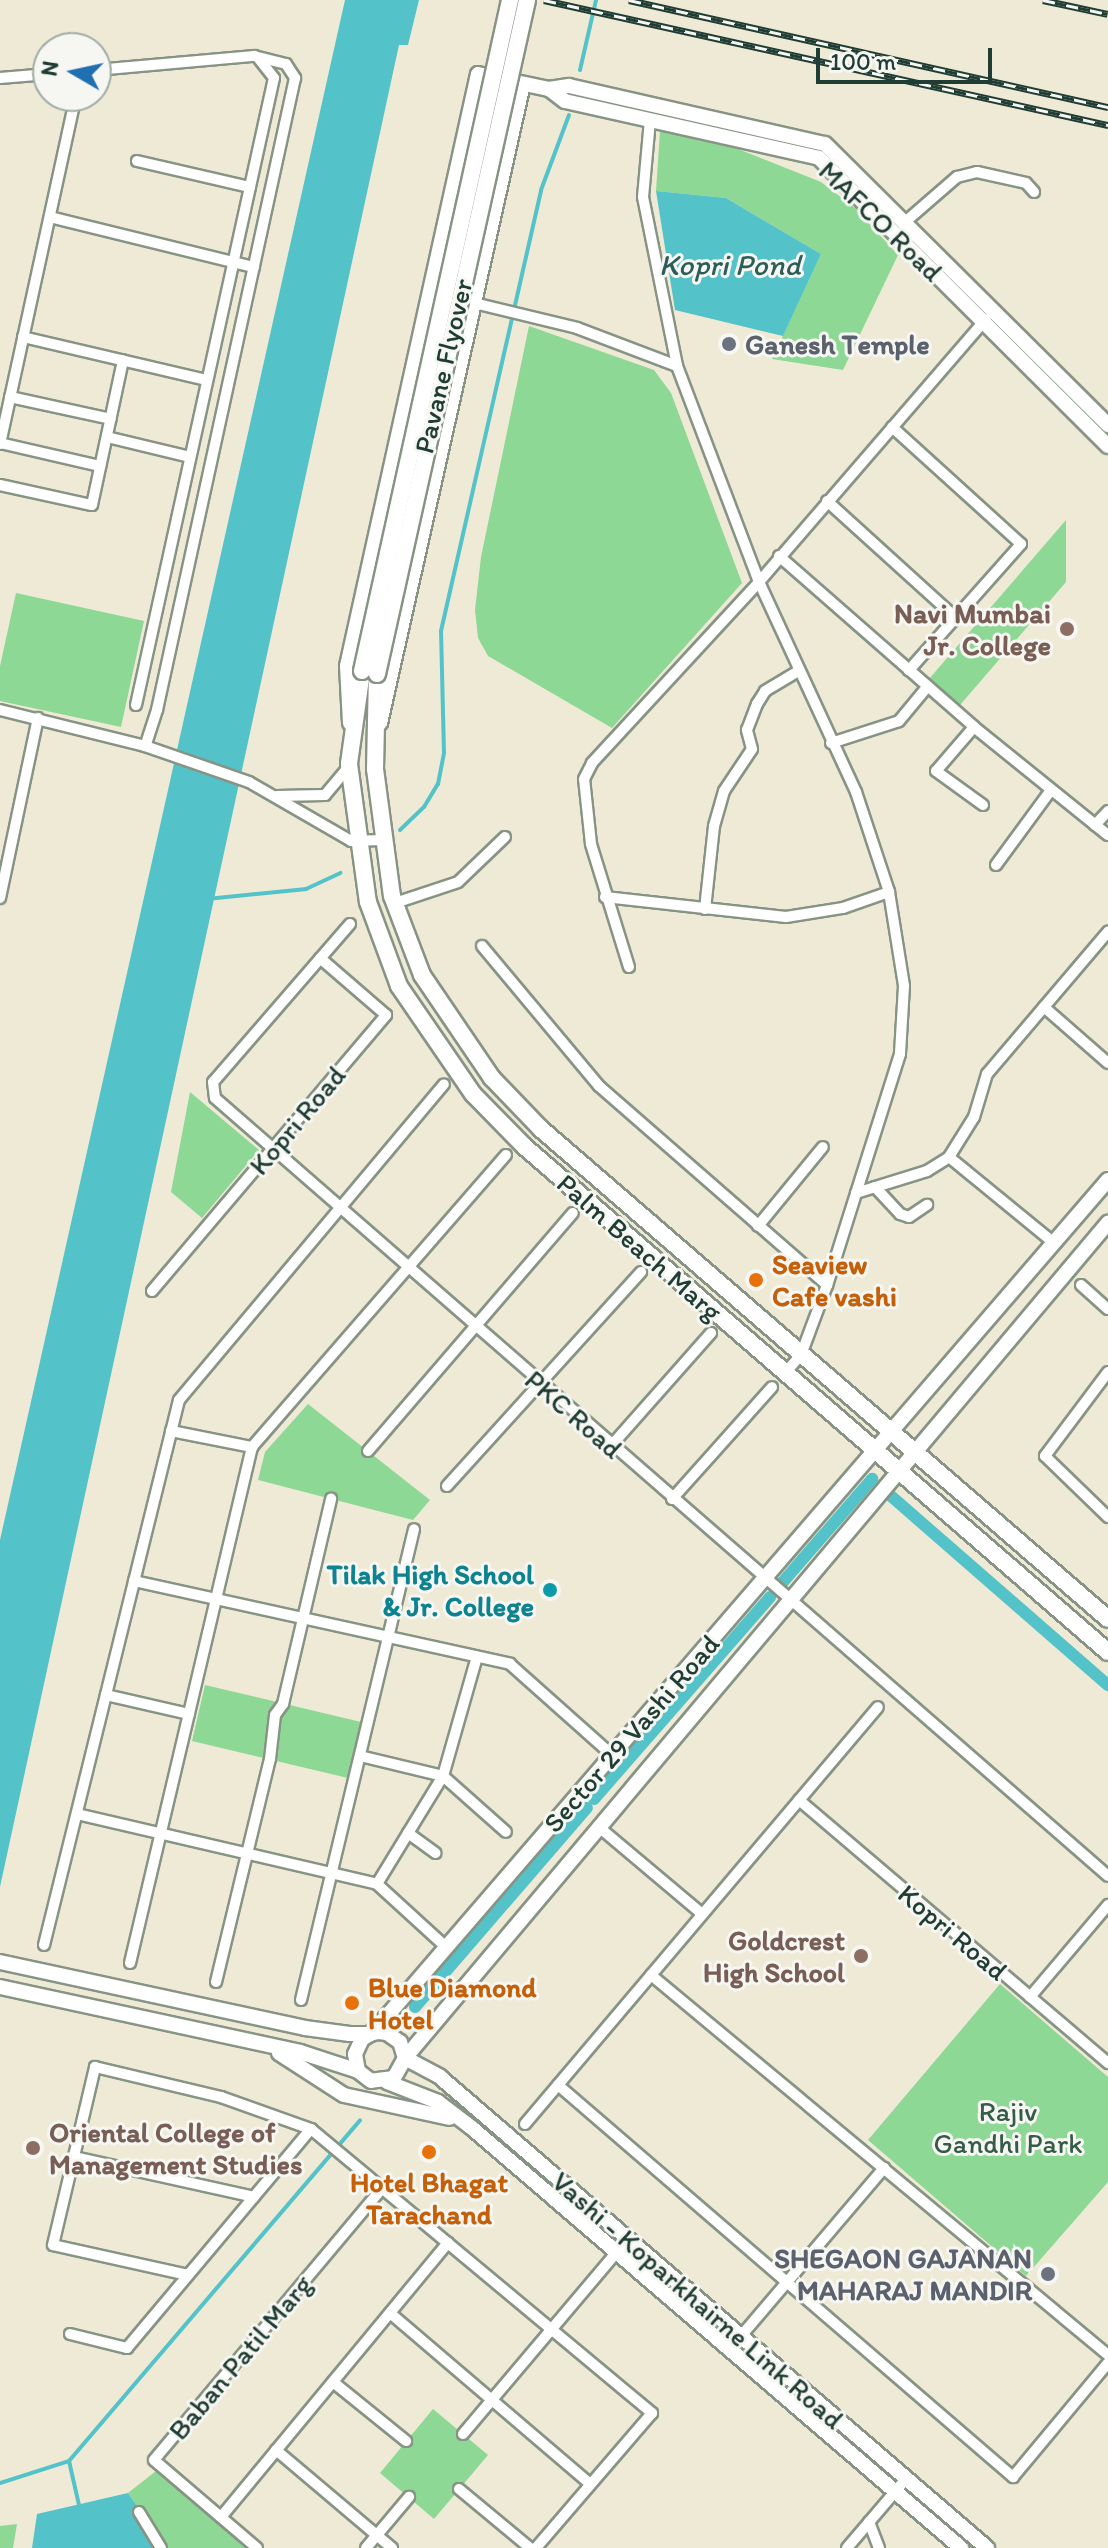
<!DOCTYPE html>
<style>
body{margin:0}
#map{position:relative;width:1108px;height:2548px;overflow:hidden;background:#efead6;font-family:Itim,sans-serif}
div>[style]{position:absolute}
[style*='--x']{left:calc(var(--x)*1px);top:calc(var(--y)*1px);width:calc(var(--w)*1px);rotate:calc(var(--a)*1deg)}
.green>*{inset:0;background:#8dd895}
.water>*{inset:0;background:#54c2c9}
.stream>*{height:4px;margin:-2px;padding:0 2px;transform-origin:2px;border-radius:2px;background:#54c2c9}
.canal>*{height:12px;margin:-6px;padding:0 6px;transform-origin:6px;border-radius:6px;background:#54c2c9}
.roads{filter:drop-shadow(2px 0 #879485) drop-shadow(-2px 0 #879485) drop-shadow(0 2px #879485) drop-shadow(0 -2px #879485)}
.street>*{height:10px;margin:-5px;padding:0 5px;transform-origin:5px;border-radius:5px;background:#fff}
.secondary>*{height:14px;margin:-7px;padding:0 7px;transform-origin:7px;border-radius:7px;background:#fff}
.primary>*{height:16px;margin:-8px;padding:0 8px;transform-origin:8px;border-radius:8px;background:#fff}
.rail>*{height:7px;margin-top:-3.5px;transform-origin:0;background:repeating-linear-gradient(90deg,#f6f6f2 0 12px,#1f3d34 0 24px);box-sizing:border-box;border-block:2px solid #1f3d34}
.bridges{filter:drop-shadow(2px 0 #879485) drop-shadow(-2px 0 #879485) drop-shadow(0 2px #879485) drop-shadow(0 -2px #879485)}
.primary-bridge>*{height:16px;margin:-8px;padding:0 8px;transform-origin:8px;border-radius:8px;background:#fff}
.dots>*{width:22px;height:22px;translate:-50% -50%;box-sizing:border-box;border:4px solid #f6f6f2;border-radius:50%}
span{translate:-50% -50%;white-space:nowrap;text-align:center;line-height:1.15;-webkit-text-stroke:6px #f6f6f2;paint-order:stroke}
.street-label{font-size:28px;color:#1f3d34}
.worship-label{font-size:28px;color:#5b616d;font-weight:700}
.left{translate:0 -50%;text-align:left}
.right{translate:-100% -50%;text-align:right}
.education-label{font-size:28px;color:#785e54;font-weight:700}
.food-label{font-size:28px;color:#c56008;font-weight:700}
.culture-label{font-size:28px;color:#0d838f;font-weight:700}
.park-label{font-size:28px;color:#355c47}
.water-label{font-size:30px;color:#2c5e59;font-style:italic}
.north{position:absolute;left:32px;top:32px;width:80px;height:80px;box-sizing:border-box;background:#f6f6f2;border:2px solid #a0aca6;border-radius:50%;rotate:279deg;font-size:22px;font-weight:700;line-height:32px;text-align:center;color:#1f3d34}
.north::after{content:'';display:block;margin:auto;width:28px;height:36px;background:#1f6fb2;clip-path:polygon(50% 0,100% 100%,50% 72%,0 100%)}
.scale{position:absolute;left:816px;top:48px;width:176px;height:36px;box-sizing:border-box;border:4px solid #1f3d34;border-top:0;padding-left:10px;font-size:24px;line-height:28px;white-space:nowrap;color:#1f3d34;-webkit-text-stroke:6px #f6f6f2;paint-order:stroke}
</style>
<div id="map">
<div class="green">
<div style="clip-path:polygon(660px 131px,738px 149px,821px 182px,855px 208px,898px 255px,843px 370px,772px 359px,821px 254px,726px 198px,656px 191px)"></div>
<div style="clip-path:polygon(529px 326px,654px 370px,671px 393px,742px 583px,612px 728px,488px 656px,478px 638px,475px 610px,481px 557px)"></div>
<div style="clip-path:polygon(1066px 520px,1066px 582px,960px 705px,929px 679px)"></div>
<div style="clip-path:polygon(16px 593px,144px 621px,121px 727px,0 701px,0 666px)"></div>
<div style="clip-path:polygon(190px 1092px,259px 1150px,202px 1218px,171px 1192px)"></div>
<div style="clip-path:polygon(308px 1404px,430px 1500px,413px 1520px,258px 1480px,265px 1452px)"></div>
<div style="clip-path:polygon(205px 1685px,361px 1722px,348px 1778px,192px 1741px)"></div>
<div style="clip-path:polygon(1000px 1984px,1108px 2077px,1108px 2182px,1026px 2276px,868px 2140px)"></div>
<div style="clip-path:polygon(433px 2409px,488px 2455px,434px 2519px,380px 2473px)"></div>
<div style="clip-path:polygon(156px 2471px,246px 2548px,166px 2548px,128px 2493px)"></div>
<div style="clip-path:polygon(17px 2524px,13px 2548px,0 2548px,0 2526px)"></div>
</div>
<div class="water">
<div style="clip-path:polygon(345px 0,419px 0,408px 45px,399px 45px,0 1887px,0 1540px)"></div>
<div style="clip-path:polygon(656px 191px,726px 198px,821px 254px,783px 336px,675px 310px)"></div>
<div style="clip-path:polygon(128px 2493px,166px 2548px,32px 2548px,37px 2514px)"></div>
</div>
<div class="stream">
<div style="--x:580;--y:70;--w:72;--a:-77.1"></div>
<div style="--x:400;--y:830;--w:33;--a:-44"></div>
<div style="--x:424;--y:807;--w:27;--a:-59"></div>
<div style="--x:438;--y:784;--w:32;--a:-79"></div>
<div style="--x:444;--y:753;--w:122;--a:-91.4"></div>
<div style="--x:441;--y:631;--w:452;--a:-77.2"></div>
<div style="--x:541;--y:190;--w:80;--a:-69.5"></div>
<div style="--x:207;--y:899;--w:100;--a:-5.8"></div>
<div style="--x:306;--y:889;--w:38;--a:-25"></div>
<div style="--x:69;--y:2461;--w:45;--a:77.2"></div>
<div style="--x:0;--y:2483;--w:72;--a:-17.7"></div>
<div style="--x:69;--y:2461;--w:448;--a:-49.5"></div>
</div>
<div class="canal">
<div style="--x:891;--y:1496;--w:288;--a:41.1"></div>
<div style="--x:782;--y:1583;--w:138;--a:-49.1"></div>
<div style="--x:594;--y:1799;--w:268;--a:-48.9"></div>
<div style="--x:415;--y:2007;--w:263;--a:-49.2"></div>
</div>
<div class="roads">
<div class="street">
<div style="--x:96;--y:70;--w:159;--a:-5.1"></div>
<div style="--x:254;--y:56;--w:33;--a:14"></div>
<div style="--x:286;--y:64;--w:17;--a:57"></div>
<div style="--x:295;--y:78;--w:647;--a:102.32"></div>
<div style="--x:157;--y:710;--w:38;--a:108"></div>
<div style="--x:0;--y:78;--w:48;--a:-4.8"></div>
<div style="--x:650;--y:120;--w:77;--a:95.2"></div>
<div style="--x:643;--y:197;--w:172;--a:78.6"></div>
<div style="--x:137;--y:161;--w:116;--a:13"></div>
<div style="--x:50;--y:217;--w:210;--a:13.8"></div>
<div style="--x:905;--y:222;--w:69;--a:-40.9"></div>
<div style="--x:957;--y:177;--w:21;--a:-14"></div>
<div style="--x:977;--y:172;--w:50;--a:12.7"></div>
<div style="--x:1026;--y:183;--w:12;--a:48"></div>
<div style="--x:474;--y:303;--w:106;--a:13.6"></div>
<div style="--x:577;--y:328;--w:107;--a:20.8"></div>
<div style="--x:677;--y:366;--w:231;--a:69.2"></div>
<div style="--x:759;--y:582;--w:231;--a:65.2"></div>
<div style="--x:856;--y:792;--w:105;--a:71.7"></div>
<div style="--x:889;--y:892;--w:95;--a:80.9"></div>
<div style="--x:904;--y:986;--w:68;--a:93.4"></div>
<div style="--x:900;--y:1054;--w:242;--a:107.5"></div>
<div style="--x:827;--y:1285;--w:75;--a:110.4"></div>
<div style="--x:801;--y:1355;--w:24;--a:132"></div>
<div style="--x:23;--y:337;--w:189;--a:13.2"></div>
<div style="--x:10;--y:397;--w:103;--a:12.3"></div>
<div style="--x:892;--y:427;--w:174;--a:42.2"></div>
<div style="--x:1021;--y:544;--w:169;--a:131.6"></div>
<div style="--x:107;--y:437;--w:85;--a:13.5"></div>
<div style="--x:0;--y:443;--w:103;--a:13"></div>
<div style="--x:0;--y:444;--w:356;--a:-77.7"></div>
<div style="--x:0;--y:485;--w:94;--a:12.3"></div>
<div style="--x:92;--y:505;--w:148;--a:-77.9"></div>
<div style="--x:827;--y:501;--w:174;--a:42.2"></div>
<div style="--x:779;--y:556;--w:259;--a:41.2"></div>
<div style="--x:974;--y:727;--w:172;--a:38.9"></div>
<div style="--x:136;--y:705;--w:642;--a:-77.59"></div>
<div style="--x:274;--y:78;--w:24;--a:-128"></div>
<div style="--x:0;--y:710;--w:149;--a:13.9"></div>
<div style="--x:145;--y:746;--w:110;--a:19.1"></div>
<div style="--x:249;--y:782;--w:118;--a:30"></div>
<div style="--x:351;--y:841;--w:31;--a:-2"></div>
<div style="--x:974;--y:727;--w:58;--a:130.8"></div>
<div style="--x:936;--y:771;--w:58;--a:35.9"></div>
<div style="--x:831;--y:743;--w:71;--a:-17.9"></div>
<div style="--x:899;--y:721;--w:45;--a:-50.4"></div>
<div style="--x:277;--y:796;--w:48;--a:-1.2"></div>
<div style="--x:325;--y:795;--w:34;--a:-50"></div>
<div style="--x:1095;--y:825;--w:19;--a:-47"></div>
<div style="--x:996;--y:865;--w:93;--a:-53.7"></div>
<div style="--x:605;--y:897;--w:182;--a:6.3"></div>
<div style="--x:786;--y:917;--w:58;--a:-9"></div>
<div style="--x:843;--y:908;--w:49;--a:-19.2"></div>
<div style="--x:0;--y:898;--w:184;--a:-78.1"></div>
<div style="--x:395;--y:903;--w:66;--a:-18.4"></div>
<div style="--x:458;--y:882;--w:65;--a:-43.8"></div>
<div style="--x:705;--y:909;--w:83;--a:-83.8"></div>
<div style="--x:714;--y:826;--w:36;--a:-74"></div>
<div style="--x:724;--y:791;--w:50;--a:-56.3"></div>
<div style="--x:752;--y:749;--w:20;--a:-105"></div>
<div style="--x:747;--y:730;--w:28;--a:-69"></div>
<div style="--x:757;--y:704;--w:15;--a:-58"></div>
<div style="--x:765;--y:691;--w:37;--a:-31"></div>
<div style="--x:350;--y:924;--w:209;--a:130.9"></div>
<div style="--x:213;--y:1082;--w:16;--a:83"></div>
<div style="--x:215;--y:1098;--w:1184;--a:41.06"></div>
<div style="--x:482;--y:946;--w:182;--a:50.1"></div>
<div style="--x:599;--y:1086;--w:303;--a:41.1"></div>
<div style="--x:629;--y:967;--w:129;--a:-107.2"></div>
<div style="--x:591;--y:844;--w:65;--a:-96.1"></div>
<div style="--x:584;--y:779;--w:18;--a:-63"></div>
<div style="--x:592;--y:763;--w:246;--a:-47.3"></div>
<div style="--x:759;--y:582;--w:347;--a:-49.2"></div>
<div style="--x:1044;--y:1007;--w:85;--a:41.2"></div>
<div style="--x:949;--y:1157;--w:136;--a:39.3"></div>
<div style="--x:875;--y:1187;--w:37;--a:47"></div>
<div style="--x:900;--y:1214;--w:9;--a:18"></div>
<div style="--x:909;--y:1217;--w:22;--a:-34"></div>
<div style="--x:856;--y:1193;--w:74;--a:-17.2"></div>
<div style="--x:927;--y:1171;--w:26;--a:-32"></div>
<div style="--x:949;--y:1157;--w:47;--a:-58"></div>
<div style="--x:974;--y:1117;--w:45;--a:-73.2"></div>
<div style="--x:987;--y:1074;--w:187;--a:-49.6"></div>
<div style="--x:758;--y:1226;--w:102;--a:-50.6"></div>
<div style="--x:1081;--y:1285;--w:36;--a:42"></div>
<div style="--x:152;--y:1291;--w:362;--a:-49.7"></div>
<div style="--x:386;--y:1015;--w:87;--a:-139.2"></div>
<div style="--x:1108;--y:1372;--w:105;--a:126.9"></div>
<div style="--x:1045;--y:1456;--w:88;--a:44.1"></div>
<div style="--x:171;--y:1431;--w:83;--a:11.2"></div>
<div style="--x:611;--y:1446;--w:151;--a:-48.5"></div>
<div style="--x:368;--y:1451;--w:314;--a:-49.3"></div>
<div style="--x:447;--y:1486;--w:289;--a:-47.8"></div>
<div style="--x:672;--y:1499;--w:150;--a:-48.2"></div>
<div style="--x:134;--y:1581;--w:385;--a:12.4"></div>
<div style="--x:510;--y:1664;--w:137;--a:41.7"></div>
<div style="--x:106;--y:1695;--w:85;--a:12.9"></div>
<div style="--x:360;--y:1756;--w:85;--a:13.5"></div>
<div style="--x:443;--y:1776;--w:84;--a:41.6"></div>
<div style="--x:799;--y:1800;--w:406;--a:40.4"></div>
<div style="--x:77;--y:1814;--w:308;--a:13.1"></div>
<div style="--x:377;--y:1884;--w:93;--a:42.4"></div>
<div style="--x:600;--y:1828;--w:133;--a:40.1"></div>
<div style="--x:408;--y:1833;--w:34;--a:36"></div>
<div style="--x:377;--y:1884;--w:127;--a:-58.6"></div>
<div style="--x:443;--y:1776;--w:124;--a:-74.1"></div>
<div style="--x:44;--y:1945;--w:561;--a:-76.09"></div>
<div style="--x:179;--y:1400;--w:412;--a:-50"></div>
<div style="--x:130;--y:1963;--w:530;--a:-76.7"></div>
<div style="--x:252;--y:1447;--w:387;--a:-49"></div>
<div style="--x:651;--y:1975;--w:594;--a:39.74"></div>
<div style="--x:216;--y:1982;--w:229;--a:-76.4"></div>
<div style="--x:270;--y:1759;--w:44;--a:-83.5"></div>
<div style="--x:275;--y:1715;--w:14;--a:-54"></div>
<div style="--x:283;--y:1704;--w:211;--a:-76.8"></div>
<div style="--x:1030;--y:1997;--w:121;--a:-49.7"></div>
<div style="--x:301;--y:2000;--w:484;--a:-76.5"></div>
<div style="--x:558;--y:2085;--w:601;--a:40.75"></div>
<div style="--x:1013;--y:2477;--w:148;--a:-50.2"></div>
<div style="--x:525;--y:2124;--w:546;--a:-49.75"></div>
<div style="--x:74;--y:2157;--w:184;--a:12.5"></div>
<div style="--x:188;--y:2275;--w:138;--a:-167.5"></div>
<div style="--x:53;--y:2245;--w:183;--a:-76.7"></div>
<div style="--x:95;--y:2067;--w:130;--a:13.4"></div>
<div style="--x:221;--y:2097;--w:96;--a:19.6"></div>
<div style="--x:311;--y:2129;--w:444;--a:39.8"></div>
<div style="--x:652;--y:2413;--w:178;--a:130.7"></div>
<div style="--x:390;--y:2313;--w:263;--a:40.5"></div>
<div style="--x:70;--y:2334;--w:59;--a:13.8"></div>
<div style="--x:127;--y:2348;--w:286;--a:-50"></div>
<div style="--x:730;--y:2349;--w:238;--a:-49.6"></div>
<div style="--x:333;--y:2382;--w:94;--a:38.9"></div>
<div style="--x:463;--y:2434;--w:255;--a:-49.8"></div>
<div style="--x:276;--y:2450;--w:152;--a:40.2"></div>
<div style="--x:459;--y:2489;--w:92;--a:39.7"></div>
<div style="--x:139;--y:2512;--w:42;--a:58.6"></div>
<div style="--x:221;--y:2517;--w:356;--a:-50.4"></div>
<div style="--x:869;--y:2522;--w:28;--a:69"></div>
<div style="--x:257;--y:2548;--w:135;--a:-139.5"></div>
<div style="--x:154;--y:2460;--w:355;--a:-50"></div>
<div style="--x:366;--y:2548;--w:67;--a:-49.9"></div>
<div style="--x:847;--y:2548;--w:91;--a:-49.5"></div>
</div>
<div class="secondary">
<div style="--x:549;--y:89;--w:20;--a:37"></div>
<div style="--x:565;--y:101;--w:260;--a:12.6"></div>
<div style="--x:819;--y:158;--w:408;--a:44.9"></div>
<div style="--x:350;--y:723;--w:57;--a:-93"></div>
<div style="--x:347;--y:666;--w:606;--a:-77.52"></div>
<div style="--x:478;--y:74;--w:73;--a:11.9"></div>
<div style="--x:549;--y:89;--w:20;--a:-9"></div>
<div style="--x:569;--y:86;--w:262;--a:12.8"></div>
<div style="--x:825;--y:144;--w:399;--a:44.8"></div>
<div style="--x:380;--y:723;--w:655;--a:-77.39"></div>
<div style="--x:0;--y:1962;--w:312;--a:12.2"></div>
<div style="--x:305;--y:2028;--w:45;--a:7.6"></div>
<div style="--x:350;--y:2034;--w:20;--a:0"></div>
<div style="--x:370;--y:2034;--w:8;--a:-14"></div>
<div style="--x:378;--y:2032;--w:9;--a:6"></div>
<div style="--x:387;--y:2033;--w:16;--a:35"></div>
<div style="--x:400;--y:2042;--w:17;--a:73"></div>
<div style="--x:405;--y:2058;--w:23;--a:119"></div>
<div style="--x:394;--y:2078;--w:23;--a:173"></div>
<div style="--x:371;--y:2081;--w:16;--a:-142"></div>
<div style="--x:358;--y:2071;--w:17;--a:-100"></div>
<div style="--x:355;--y:2054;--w:17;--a:-65"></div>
<div style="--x:362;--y:2039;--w:9;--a:-32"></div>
<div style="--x:370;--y:2034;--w:16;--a:-45"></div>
<div style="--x:381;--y:2023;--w:1113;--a:-49.23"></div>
<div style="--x:0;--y:1987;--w:307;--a:12.2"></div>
<div style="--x:300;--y:2052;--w:61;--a:18.1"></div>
<div style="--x:279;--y:2053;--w:77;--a:32.9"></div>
<div style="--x:344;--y:2095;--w:108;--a:12.2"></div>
<div style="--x:405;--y:2058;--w:1092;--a:-49.91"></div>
<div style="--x:405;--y:2058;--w:40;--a:28"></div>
<div style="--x:440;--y:2077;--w:722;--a:40.73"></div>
<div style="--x:387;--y:2082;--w:55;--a:21.4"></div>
<div style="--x:438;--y:2102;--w:43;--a:37.4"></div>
<div style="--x:472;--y:2128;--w:645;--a:40.66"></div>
</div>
<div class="primary">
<div style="--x:362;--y:671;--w:94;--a:98"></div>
<div style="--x:349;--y:764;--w:139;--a:82.2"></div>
<div style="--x:368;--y:902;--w:90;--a:69.7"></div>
<div style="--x:399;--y:986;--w:131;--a:55.6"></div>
<div style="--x:473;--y:1094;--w:74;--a:45.5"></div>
<div style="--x:525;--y:1147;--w:771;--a:40.9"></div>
<div style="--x:377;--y:674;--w:95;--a:91.2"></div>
<div style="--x:375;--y:769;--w:128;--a:82.4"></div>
<div style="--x:392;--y:896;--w:85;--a:69.2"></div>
<div style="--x:422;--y:975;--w:125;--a:55.8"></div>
<div style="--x:492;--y:1078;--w:71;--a:46.1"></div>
<div style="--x:541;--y:1129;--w:749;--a:40.83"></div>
</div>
</div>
<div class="rail">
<div style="--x:544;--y:0;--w:578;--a:12.5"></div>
<div style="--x:629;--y:0;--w:491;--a:12.6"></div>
<div style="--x:1043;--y:0;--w:66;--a:12.2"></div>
</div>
<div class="bridges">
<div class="primary-bridge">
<div style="--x:362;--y:671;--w:687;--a:-77.56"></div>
<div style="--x:377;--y:674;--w:690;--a:-77.45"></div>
</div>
</div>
<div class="dots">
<div style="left:729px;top:344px;background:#6b7280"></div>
<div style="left:1067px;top:629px;background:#8d6e63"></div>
<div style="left:756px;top:1280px;background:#e8710a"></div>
<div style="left:550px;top:1590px;background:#0f9aa8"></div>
<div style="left:861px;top:1956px;background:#8d6e63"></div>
<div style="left:352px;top:2003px;background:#e8710a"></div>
<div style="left:33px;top:2148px;background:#8d6e63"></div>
<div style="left:429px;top:2152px;background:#e8710a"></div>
<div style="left:1048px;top:2274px;background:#6b7280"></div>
</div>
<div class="street-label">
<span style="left:881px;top:221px;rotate:44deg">MAFCO Road</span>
<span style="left:443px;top:366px;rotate:-77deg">Pavane Flyover</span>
<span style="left:297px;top:1120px;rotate:-50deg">Kopri Road</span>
<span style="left:640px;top:1247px;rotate:41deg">Palm Beach Marg</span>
<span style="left:574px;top:1414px;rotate:41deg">PKC Road</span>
<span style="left:631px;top:1733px;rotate:-49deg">Sector 29 Vashi Road</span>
<span style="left:953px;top:1932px;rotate:40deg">Kopri Road</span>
<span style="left:698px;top:2300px;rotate:41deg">Vashi - Koparkhairne Link Road</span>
<span style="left:240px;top:2357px;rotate:-50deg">Baban Patil Marg</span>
</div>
<div class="worship-label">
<span class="left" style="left:745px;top:344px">Ganesh Temple</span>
<span class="right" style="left:1032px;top:2274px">SHEGAON GAJANAN<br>MAHARAJ MANDIR</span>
</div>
<div class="education-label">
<span class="right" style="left:1051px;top:629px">Navi Mumbai<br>Jr. College</span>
<span class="right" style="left:845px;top:1956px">Goldcrest<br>High School</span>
<span class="left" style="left:49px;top:2148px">Oriental College of<br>Management Studies</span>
</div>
<div class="food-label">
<span class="left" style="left:772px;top:1280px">Seaview<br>Cafe vashi</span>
<span class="left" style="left:368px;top:2003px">Blue Diamond<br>Hotel</span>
<span style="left:429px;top:2198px">Hotel Bhagat<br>Tarachand</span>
</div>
<div class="culture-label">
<span class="right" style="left:534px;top:1590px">Tilak High School<br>&amp; Jr. College</span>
</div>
<div class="park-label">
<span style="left:1008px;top:2127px">Rajiv<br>Gandhi Park</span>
</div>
<div class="water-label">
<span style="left:730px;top:265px">Kopri Pond</span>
</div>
<div class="north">N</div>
<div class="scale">100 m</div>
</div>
